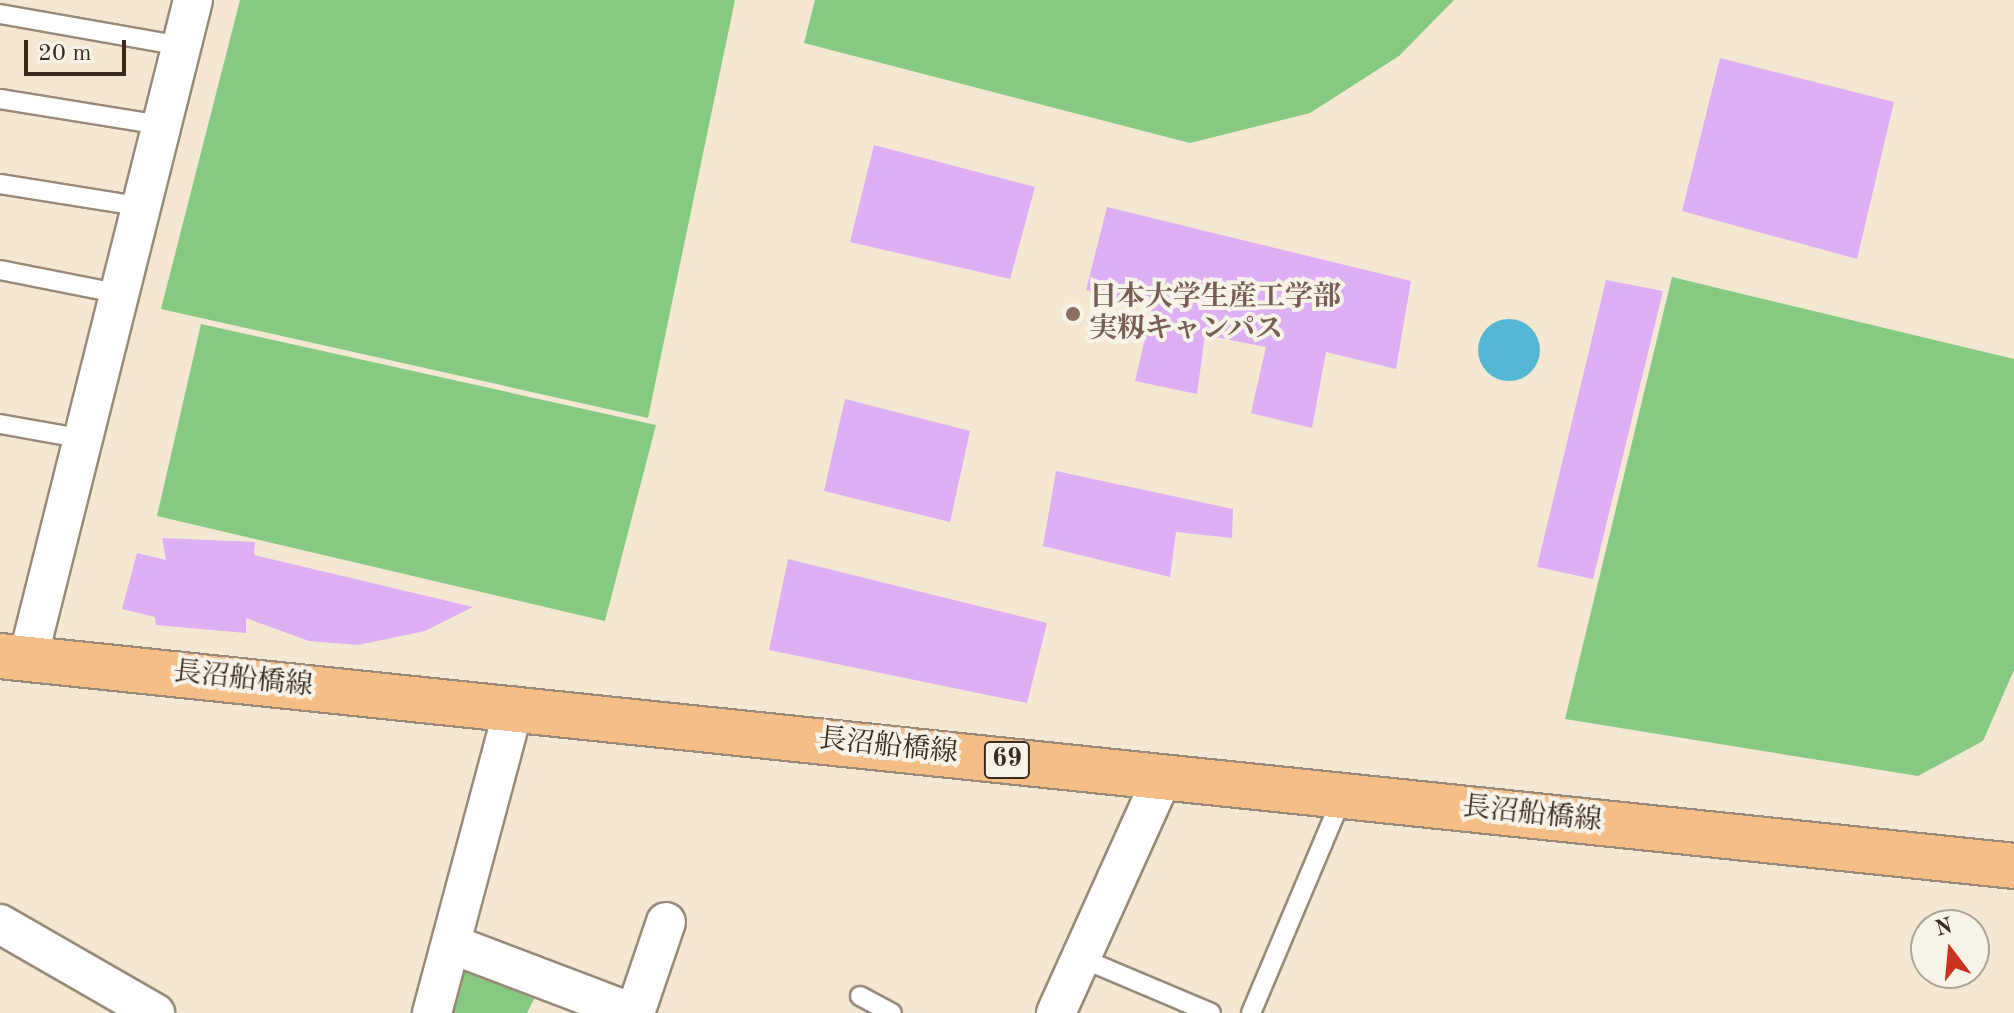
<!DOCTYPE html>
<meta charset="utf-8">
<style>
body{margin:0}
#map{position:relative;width:2014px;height:1013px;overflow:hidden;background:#f5e8d3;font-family:"Old Standard TT","Noto Serif JP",serif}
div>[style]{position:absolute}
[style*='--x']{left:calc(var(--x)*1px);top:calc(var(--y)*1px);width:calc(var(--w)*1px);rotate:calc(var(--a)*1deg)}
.green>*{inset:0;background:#86c982}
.water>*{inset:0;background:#55b7d3}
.round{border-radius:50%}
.building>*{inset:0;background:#deaff5}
.roads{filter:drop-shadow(2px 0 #988978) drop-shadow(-2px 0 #988978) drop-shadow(0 2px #988978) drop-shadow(0 -2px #988978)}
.service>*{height:18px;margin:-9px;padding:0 9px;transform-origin:9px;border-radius:9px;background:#fff}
.minor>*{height:38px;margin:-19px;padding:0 19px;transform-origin:19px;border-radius:19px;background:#fff}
.primary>*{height:44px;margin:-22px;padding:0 22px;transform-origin:22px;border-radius:22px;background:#f6be87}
.dots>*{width:22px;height:22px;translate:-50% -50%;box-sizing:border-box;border:4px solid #f7f3e8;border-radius:50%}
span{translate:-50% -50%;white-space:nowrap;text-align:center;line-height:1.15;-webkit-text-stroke:8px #f7f3e8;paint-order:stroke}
.shield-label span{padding:2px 6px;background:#f7f3e8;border:2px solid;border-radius:6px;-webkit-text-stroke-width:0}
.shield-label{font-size:26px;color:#3b2a1e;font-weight:700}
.education-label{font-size:28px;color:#785e54;font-weight:700}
.left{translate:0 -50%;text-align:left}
.street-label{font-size:28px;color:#3b2a1e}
.north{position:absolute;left:1910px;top:909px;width:80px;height:80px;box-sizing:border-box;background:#f7f3e8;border:2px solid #aca397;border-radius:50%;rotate:344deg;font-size:22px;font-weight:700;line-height:32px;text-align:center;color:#3b2a1e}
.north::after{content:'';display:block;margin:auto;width:28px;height:36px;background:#c8321e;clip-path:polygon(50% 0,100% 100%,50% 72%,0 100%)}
.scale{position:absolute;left:24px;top:40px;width:102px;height:36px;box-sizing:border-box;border:4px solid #3b2a1e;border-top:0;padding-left:10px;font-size:24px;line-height:28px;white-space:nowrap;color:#3b2a1e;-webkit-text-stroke:6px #f7f3e8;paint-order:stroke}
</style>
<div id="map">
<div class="green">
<div style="clip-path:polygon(240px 0,735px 0,648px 418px,161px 309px)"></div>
<div style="clip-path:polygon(815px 0,1454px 0,1399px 56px,1310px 113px,1190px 143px,804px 43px)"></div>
<div style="clip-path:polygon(1672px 277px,2014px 359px,2014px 670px,1983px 741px,1918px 776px,1565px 719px)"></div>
<div style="clip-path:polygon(201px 324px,656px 425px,605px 621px,157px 516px)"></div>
<div style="clip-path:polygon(453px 963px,538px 991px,527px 1013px,440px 1013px)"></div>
</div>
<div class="water">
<div class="round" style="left:1478px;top:319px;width:62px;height:62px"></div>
</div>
<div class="building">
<div style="clip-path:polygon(1720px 58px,1894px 102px,1857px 259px,1682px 211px)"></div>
<div style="clip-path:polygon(874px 145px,1035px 187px,1010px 279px,850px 242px)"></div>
<div style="clip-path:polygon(1107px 207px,1411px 281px,1396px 369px,1326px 352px,1312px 428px,1251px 413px,1266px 347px,1205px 335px,1197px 394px,1135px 381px,1152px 309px,1086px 290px)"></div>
<div style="clip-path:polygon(1606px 280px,1663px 291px,1593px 579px,1537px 567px)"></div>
<div style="clip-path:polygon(845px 399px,970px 431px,950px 522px,824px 491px)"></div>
<div style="clip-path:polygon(1056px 471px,1233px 509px,1232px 538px,1176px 532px,1170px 577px,1043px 546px)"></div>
<div style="clip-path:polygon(162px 538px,255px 542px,254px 555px,473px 607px,425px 631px,358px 645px,309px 641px,246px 618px,246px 633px,156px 625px,155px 617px,122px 609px,137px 553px,166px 560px)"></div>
<div style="clip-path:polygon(788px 559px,1047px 623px,1027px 703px,769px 650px)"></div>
</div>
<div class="roads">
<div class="service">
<div style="--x:0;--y:14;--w:185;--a:10"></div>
<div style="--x:0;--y:99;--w:162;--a:9.2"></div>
<div style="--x:0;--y:184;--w:145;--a:9.1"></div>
<div style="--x:0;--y:270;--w:123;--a:11.2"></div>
<div style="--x:0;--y:424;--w:85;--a:10.1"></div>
<div style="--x:1081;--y:958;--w:141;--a:22.9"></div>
<div style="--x:860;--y:996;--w:36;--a:28"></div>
<div style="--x:1251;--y:1013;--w:237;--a:-67.1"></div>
</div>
<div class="minor">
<div style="--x:28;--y:658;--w:678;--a:-75.92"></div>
<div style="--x:0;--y:924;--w:179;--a:29.9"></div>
<div style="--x:451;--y:944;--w:195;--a:20.8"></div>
<div style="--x:432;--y:1013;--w:317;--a:-75"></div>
<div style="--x:635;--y:1013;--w:96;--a:-71.2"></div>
<div style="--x:1056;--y:1013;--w:260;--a:-65.7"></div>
</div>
<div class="primary">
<div style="--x:0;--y:656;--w:2025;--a:5.95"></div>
</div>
</div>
<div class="dots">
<div style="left:1073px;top:314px;background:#8d6e63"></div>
</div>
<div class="shield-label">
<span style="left:1007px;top:760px">69</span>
</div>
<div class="education-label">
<span class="left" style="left:1089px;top:314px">日本大学生産工学部<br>実籾キャンパス</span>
</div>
<div class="street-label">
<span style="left:243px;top:680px;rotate:6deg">長沼船橋線</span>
<span style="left:888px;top:747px;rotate:6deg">長沼船橋線</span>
<span style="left:1532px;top:815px;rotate:6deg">長沼船橋線</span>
</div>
<div class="north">N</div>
<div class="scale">20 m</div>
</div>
